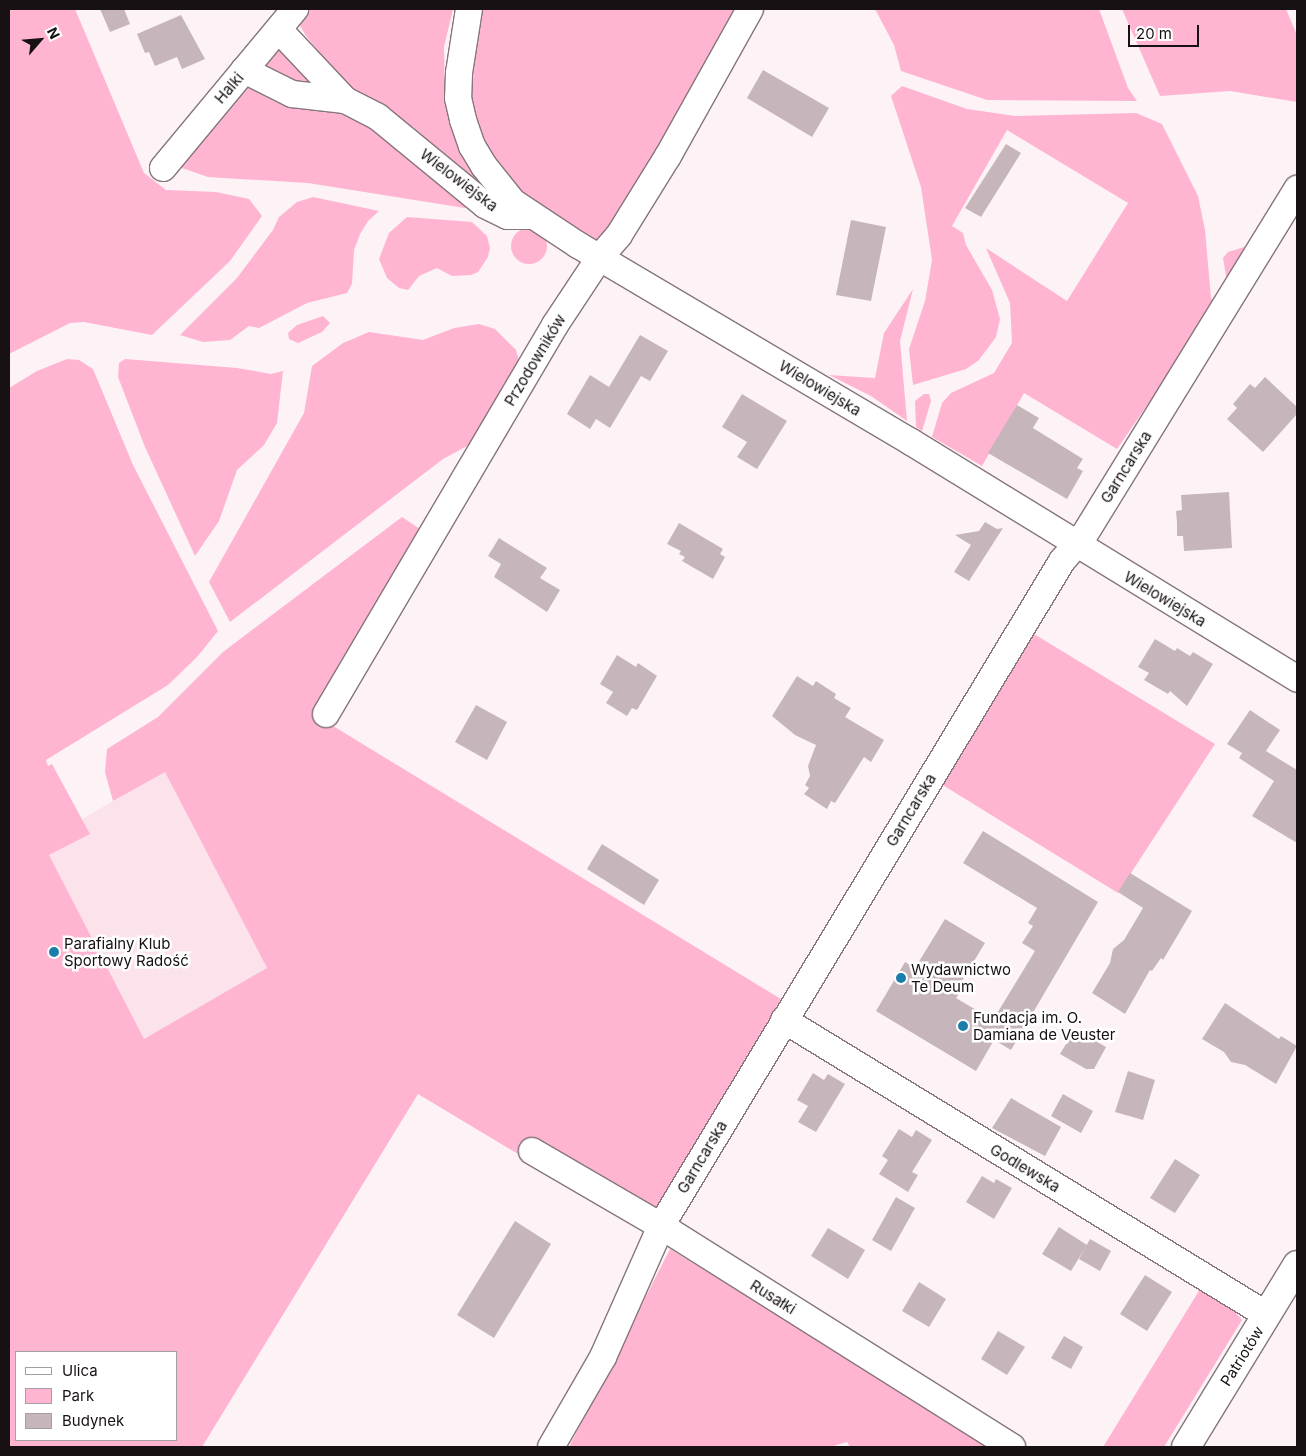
<!DOCTYPE html>
<meta charset="utf-8">
<style>
body{margin:0}
#map{position:relative;width:1306px;height:1456px;overflow:hidden;background:#fdf3f6;font-family:Inter,sans-serif}
div>[style]{position:absolute}
[style*='--x']{left:calc(var(--x)*1px);top:calc(var(--y)*1px);width:calc(var(--w)*1px);rotate:calc(var(--a)*1deg)}
.built>*{inset:0;background:#fbe2eb}
.green>*{inset:0;background:#ffb4d2}
.round{border-radius:50%}
.building>*{inset:0;background:#c6b6bb}
.roads{filter:drop-shadow(1px 0 #85767b) drop-shadow(-1px 0 #85767b) drop-shadow(0 1px #85767b) drop-shadow(0 -1px #85767b)}
.street>*{height:26px;margin:-13px;padding:0 13px;transform-origin:13px;border-radius:13px;background:#fff}
.secondary>*{height:28px;margin:-14px;padding:0 14px;transform-origin:14px;border-radius:14px;background:#fff}
.dots>*{width:14px;height:14px;translate:-50% -50%;box-sizing:border-box;border:2px solid #fff;border-radius:50%}
span{translate:-50% -50%;white-space:nowrap;text-align:center;line-height:1.15;-webkit-text-stroke:5px #fff;paint-order:stroke}
.street-label{font-size:15px;color:#171113}
.poi-label{font-size:15px;color:#171113}
.left{translate:0 -50%;text-align:left}
.frame{position:absolute;inset:0;border:10px solid #171113;pointer-events:none}
.legend{position:absolute;left:15px;top:1351px;width:162px;height:90px;box-sizing:border-box;background:#fff;border:1px solid #a2a0a1;margin:0;padding:6px 9px;list-style:none;font-size:15px;color:#171113}
.legend li{display:flex;align-items:center;gap:10px;height:25px}
.legend b{width:25px;border:1px solid #a2a0a1}
.north{position:absolute;left:15px;top:15px;width:50px;height:50px;-webkit-text-stroke:4px #fff;paint-order:stroke;rotate:63deg;font-size:14px;font-weight:700;line-height:20px;text-align:center;color:#171113}
.north::after{content:'';display:block;margin:auto;width:18px;height:22px;background:#171113;clip-path:polygon(50% 0,100% 100%,50% 72%,0 100%)}
.scale{position:absolute;left:1128px;top:25px;width:71px;height:22px;box-sizing:border-box;border:2px solid #171113;border-top:0;padding-left:6px;font-size:15px;line-height:18px;white-space:nowrap;color:#171113;-webkit-text-stroke:4px #fff;paint-order:stroke}
</style>
<div id="map">
<div class="built">
<div style="clip-path:polygon(165px 771px,267px 968px,144px 1040px,49px 855px,89px 834px,82px 819px)"></div>
</div>
<div class="green">
<div style="clip-path:polygon(9px 9px,75px 9px,144px 173px,166px 190px,216px 192px,249px 199px,262px 216px,230px 261px,152px 335px,84px 322px,70px 323px,9px 354px)"></div>
<div style="clip-path:polygon(305px 9px,453px 9px,444px 47px,445px 98px,452px 124px,500px 206px,413px 127px,350px 90px,306px 36px,297px 20px)"></div>
<div style="clip-path:polygon(479px 9px,731px 9px,737px 13px,602px 243px,505px 184px,470px 116px,467px 80px)"></div>
<div style="clip-path:polygon(875px 9px,1099px 9px,1128px 88px,1137px 101px,987px 100px,901px 71px,894px 45px)"></div>
<div style="clip-path:polygon(1122px 9px,1286px 9px,1297px 35px,1297px 102px,1230px 91px,1160px 96px)"></div>
<div style="clip-path:polygon(277px 47px,284px 48px,332px 93px,300px 90px,260px 66px)"></div>
<div style="clip-path:polygon(242px 85px,365px 118px,471px 209px,308px 183px,208px 177px,176px 166px)"></div>
<div style="clip-path:polygon(902px 86px,967px 109px,1015px 116px,1136px 113px,1162px 124px,1198px 196px,1205px 230px,1211px 298px,1216px 305px,1117px 449px,1024px 393px,982px 466px,932px 437px,942px 403px,951px 393px,994px 373px,1012px 343px,1010px 303px,986px 248px,1067px 301px,1128px 203px,1007px 130px,952px 226px,963px 233px,966px 245px,992px 290px,1000px 319px,996px 337px,979px 360px,966px 369px,913px 385px,909px 349px,925px 301px,932px 260px,921px 187px,891px 96px)"></div>
<div style="clip-path:polygon(313px 197px,379px 211px,368px 221px,360px 234px,354px 250px,352px 284px,347px 293px,307px 303px,259px 328px,249px 326px,230px 340px,203px 342px,180px 335px,237px 278px,273px 230px,279px 217px,297px 202px)"></div>
<div style="clip-path:polygon(407px 217px,472px 222px,487px 236px,490px 248px,488px 257px,478px 272px,471px 275px,452px 276px,437px 268px,419px 276px,408px 290px,399px 288px,387px 278px,379px 259px,389px 233px)"></div>
<div class="round" style="left:511px;top:228px;width:36px;height:36px"></div>
<div style="clip-path:polygon(1244px 247px,1252px 249px,1228px 288px,1223px 258px,1228px 252px)"></div>
<div style="clip-path:polygon(913px 289px,900px 341px,907px 421px,871px 396px,829px 375px,875px 378px,884px 333px)"></div>
<div style="clip-path:polygon(323px 316px,330px 323px,322px 332px,298px 343px,289px 339px,288px 333px,297px 325px)"></div>
<div style="clip-path:polygon(479px 324px,495px 329px,516px 350px,521px 368px,482px 438px,443px 459px,230px 622px,209px 582px,304px 413px,312px 366px,343px 343px,369px 332px,423px 340px,454px 328px)"></div>
<div style="clip-path:polygon(evenodd,67px 359px,79px 360px,93px 369px,133px 465px,218px 631px,197px 657px,168px 685px,46px 760px,48px 766px,52px 764px,90px 834px,49px 855px,144px 1039px,267px 968px,165px 772px,113px 801px,105px 772px,107px 749px,158px 717px,223px 652px,402px 517px,426px 533px,315px 715px,781px 999px,643px 1229px,418px 1094px,202px 1447px,9px 1447px,9px 388px,37px 371px,67px 359px,16px 1352px,176px 1352px,176px 1440px,16px 1440px,16px 1352px)"></div>
<div style="clip-path:polygon(125px 359px,237px 368px,271px 374px,283px 371px,277px 423px,264px 445px,237px 470px,219px 521px,195px 556px,145px 447px,118px 377px,119px 363px)"></div>
<div style="clip-path:polygon(924px 394px,929px 394px,931px 401px,922px 431px,916px 427px,915px 401px)"></div>
<div style="clip-path:polygon(1034px 634px,1215px 744px,1118px 893px,941px 784px)"></div>
<div style="clip-path:polygon(670px 1249px,993px 1447px,850px 1447px,847px 1442px,830px 1447px,569px 1447px)"></div>
<div style="clip-path:polygon(1202px 1286px,1224px 1299px,1242px 1320px,1164px 1447px,1103px 1447px)"></div>
</div>
<div class="building">
<div style="clip-path:polygon(100px 9px,124px 9px,130px 24px,110px 32px)"></div>
<div style="clip-path:polygon(181px 15px,205px 59px,182px 69px,177px 57px,155px 66px,149px 52px,145px 53px,137px 34px)"></div>
<div style="clip-path:polygon(763px 70px,829px 108px,812px 137px,747px 98px)"></div>
<div style="clip-path:polygon(1006px 144px,1021px 153px,981px 217px,965px 208px)"></div>
<div style="clip-path:polygon(851px 220px,886px 227px,871px 301px,836px 295px)"></div>
<div style="clip-path:polygon(640px 335px,668px 351px,650px 381px,641px 376px,610px 428px,596px 419px,590px 429px,567px 414px,590px 375px,609px 387px)"></div>
<div style="clip-path:polygon(1265px 377px,1297px 407px,1297px 414px,1263px 452px,1227px 419px,1237px 408px,1233px 404px,1250px 384px,1255px 388px)"></div>
<div style="clip-path:polygon(742px 394px,787px 421px,757px 469px,737px 457px,747px 442px,722px 427px)"></div>
<div style="clip-path:polygon(1017px 405px,1039px 418px,1033px 428px,1083px 459px,1077px 468px,1083px 471px,1067px 499px,988px 453px)"></div>
<div style="clip-path:polygon(1229px 492px,1232px 548px,1184px 551px,1183px 536px,1177px 536px,1177px 523px,1176px 511px,1182px 510px,1181px 495px)"></div>
<div style="clip-path:polygon(985px 522px,997px 529px,1003px 528px,969px 581px,954px 572px,971px 545px,955px 535px,979px 531px)"></div>
<div style="clip-path:polygon(679px 523px,723px 549px,720px 554px,725px 557px,713px 579px,682px 561px,685px 557px,679px 554px,681px 551px,667px 544px)"></div>
<div style="clip-path:polygon(499px 538px,547px 568px,540px 578px,560px 590px,547px 612px,494px 577px,501px 564px,488px 556px)"></div>
<div style="clip-path:polygon(1155px 639px,1175px 651px,1177px 648px,1190px 656px,1193px 652px,1213px 664px,1187px 706px,1170px 691px,1168px 694px,1144px 680px,1149px 673px,1138px 667px)"></div>
<div style="clip-path:polygon(617px 655px,636px 667px,638px 663px,657px 676px,637px 710px,632px 708px,627px 716px,606px 703px,613px 692px,600px 684px)"></div>
<div style="clip-path:polygon(797px 676px,813px 686px,816px 681px,836px 694px,834px 698px,851px 708px,845px 717px,884px 740px,871px 762px,864px 757px,835px 803px,831px 801px,827px 809px,804px 794px,809px 788px,805px 785px,810px 776px,808px 766px,816px 745px,795px 735px,772px 716px)"></div>
<div style="clip-path:polygon(476px 705px,507px 722px,487px 760px,455px 742px)"></div>
<div style="clip-path:polygon(1250px 710px,1280px 730px,1266px 751px,1297px 770px,1297px 843px,1252px 816px,1274px 781px,1239px 758px,1242px 753px,1227px 744px)"></div>
<div style="clip-path:polygon(983px 831px,1098px 902px,1011px 1050px,994px 1040px,976px 1071px,876px 1011px,905px 962px,915px 968px,945px 919px,985px 943px,955px 992px,959px 994px,956px 998px,993px 1020px,1035px 951px,1022px 943px,1033px 926px,1028px 923px,1037px 908px,963px 863px)"></div>
<div style="clip-path:polygon(602px 844px,659px 880px,644px 905px,587px 869px)"></div>
<div style="clip-path:polygon(1130px 873px,1192px 911px,1163px 960px,1161px 958px,1152px 971px,1150px 970px,1125px 1014px,1092px 993px,1110px 963px,1113px 949px,1124px 940px,1143px 908px,1118px 892px)"></div>
<div style="clip-path:polygon(1225px 1003px,1279px 1039px,1281px 1036px,1297px 1046px,1276px 1084px,1245px 1065px,1231px 1062px,1224px 1052px,1202px 1039px)"></div>
<div style="clip-path:polygon(1075px 1029px,1106px 1047px,1094px 1069px,1086px 1069px,1060px 1054px)"></div>
<div style="clip-path:polygon(1128px 1071px,1155px 1080px,1143px 1120px,1115px 1112px)"></div>
<div style="clip-path:polygon(813px 1073px,824px 1080px,828px 1074px,845px 1084px,816px 1132px,798px 1122px,808px 1106px,797px 1100px)"></div>
<div style="clip-path:polygon(1063px 1094px,1093px 1111px,1081px 1133px,1051px 1116px)"></div>
<div style="clip-path:polygon(1011px 1098px,1061px 1127px,1045px 1156px,992px 1128px)"></div>
<div style="clip-path:polygon(899px 1129px,912px 1137px,916px 1130px,932px 1140px,912px 1172px,918px 1175px,908px 1192px,879px 1174px,888px 1160px,882px 1156px)"></div>
<div style="clip-path:polygon(1175px 1159px,1200px 1175px,1175px 1213px,1150px 1198px)"></div>
<div style="clip-path:polygon(982px 1176px,994px 1183px,996px 1179px,1012px 1188px,994px 1219px,966px 1202px)"></div>
<div style="clip-path:polygon(896px 1197px,915px 1208px,891px 1251px,872px 1240px)"></div>
<div style="clip-path:polygon(515px 1221px,551px 1244px,494px 1338px,457px 1315px)"></div>
<div style="clip-path:polygon(1059px 1227px,1087px 1245px,1071px 1271px,1042px 1254px)"></div>
<div style="clip-path:polygon(828px 1228px,865px 1250px,848px 1279px,811px 1256px)"></div>
<div style="clip-path:polygon(1090px 1239px,1111px 1251px,1100px 1271px,1079px 1259px)"></div>
<div style="clip-path:polygon(1145px 1275px,1172px 1292px,1147px 1331px,1120px 1314px)"></div>
<div style="clip-path:polygon(919px 1282px,946px 1299px,929px 1327px,902px 1311px)"></div>
<div style="clip-path:polygon(998px 1331px,1025px 1347px,1007px 1375px,981px 1359px)"></div>
<div style="clip-path:polygon(1064px 1336px,1083px 1347px,1071px 1369px,1051px 1358px)"></div>
</div>
<div class="roads">
<div class="street">
<div style="--x:469;--y:9;--w:65;--a:98.9"></div>
<div style="--x:459;--y:73;--w:25;--a:92"></div>
<div style="--x:458;--y:98;--w:23;--a:77"></div>
<div style="--x:463;--y:120;--w:28;--a:71"></div>
<div style="--x:472;--y:146;--w:23;--a:59"></div>
<div style="--x:484;--y:166;--w:46;--a:51.1"></div>
<div style="--x:513;--y:202;--w:78;--a:33.5"></div>
<div style="--x:578;--y:245;--w:387;--a:30.6"></div>
<div style="--x:911;--y:442;--w:453;--a:31.5"></div>
<div style="--x:280;--y:31;--w:95;--a:46.7"></div>
<div style="--x:345;--y:100;--w:37;--a:27"></div>
<div style="--x:378;--y:117;--w:139;--a:39.4"></div>
<div style="--x:485;--y:205;--w:25;--a:26"></div>
<div style="--x:508;--y:216;--w:21;--a:0"></div>
<div style="--x:244;--y:70;--w:54;--a:26.6"></div>
<div style="--x:292;--y:94;--w:53;--a:6.5"></div>
<div style="--x:163;--y:168;--w:207;--a:-50.3"></div>
<div style="--x:326;--y:714;--w:451;--a:-59.5"></div>
<div style="--x:555;--y:325;--w:82;--a:-56.5"></div>
<div style="--x:600;--y:257;--w:29;--a:-49"></div>
<div style="--x:619;--y:235;--w:93;--a:-58.2"></div>
<div style="--x:668;--y:156;--w:168;--a:-60.8"></div>
<div style="--x:784;--y:1020;--w:566;--a:31.42"></div>
<div style="--x:532;--y:1151;--w:149;--a:30.2"></div>
<div style="--x:661;--y:1226;--w:415;--a:32.2"></div>
<div style="--x:551;--y:1447;--w:104;--a:-60"></div>
<div style="--x:603;--y:1357;--w:143;--a:-66.1"></div>
<div style="--x:661;--y:1226;--w:777;--a:-58.91"></div>
<div style="--x:1062;--y:561;--w:32;--a:-49"></div>
<div style="--x:1083;--y:537;--w:409;--a:-58.4"></div>
</div>
<div class="secondary">
<div style="--x:1186;--y:1447;--w:213;--a:-58.6"></div>
</div>
</div>
<div class="dots">
<div style="left:54px;top:952px;background:#1b7da9"></div>
<div style="left:901px;top:978px;background:#1b7da9"></div>
<div style="left:963px;top:1026px;background:#1b7da9"></div>
</div>
<div class="street-label">
<span style="left:229px;top:88px;rotate:-49deg">Halki</span>
<span style="left:459px;top:180px;rotate:37deg">Wielowiejska</span>
<span style="left:535px;top:360px;rotate:-59deg">Przodowników</span>
<span style="left:820px;top:388px;rotate:31deg">Wielowiejska</span>
<span style="left:1126px;top:467px;rotate:-58deg">Garncarska</span>
<span style="left:1165px;top:599px;rotate:31deg">Wielowiejska</span>
<span style="left:911px;top:810px;rotate:-59deg">Garncarska</span>
<span style="left:702px;top:1157px;rotate:-59deg">Garncarska</span>
<span style="left:1025px;top:1168px;rotate:31deg">Godlewska</span>
<span style="left:773px;top:1297px;rotate:32deg">Rusałki</span>
<span style="left:1242px;top:1356px;rotate:-58deg">Patriotów</span>
</div>
<div class="poi-label">
<span class="left" style="left:64px;top:952px">Parafialny Klub<br>Sportowy Radość</span>
<span class="left" style="left:911px;top:978px">Wydawnictwo<br>Te Deum</span>
<span class="left" style="left:973px;top:1026px">Fundacja im. O.<br>Damiana de Veuster</span>
</div>
<div class="frame"></div>
<ul class="legend">
<li><b style="height:6px;background:#fff"></b>Ulica</li>
<li><b style="height:14px;background:#ffb4d2"></b>Park</li>
<li><b style="height:14px;background:#c6b6bb"></b>Budynek</li>
</ul>
<div class="north">N</div>
<div class="scale">20 m</div>
</div>
